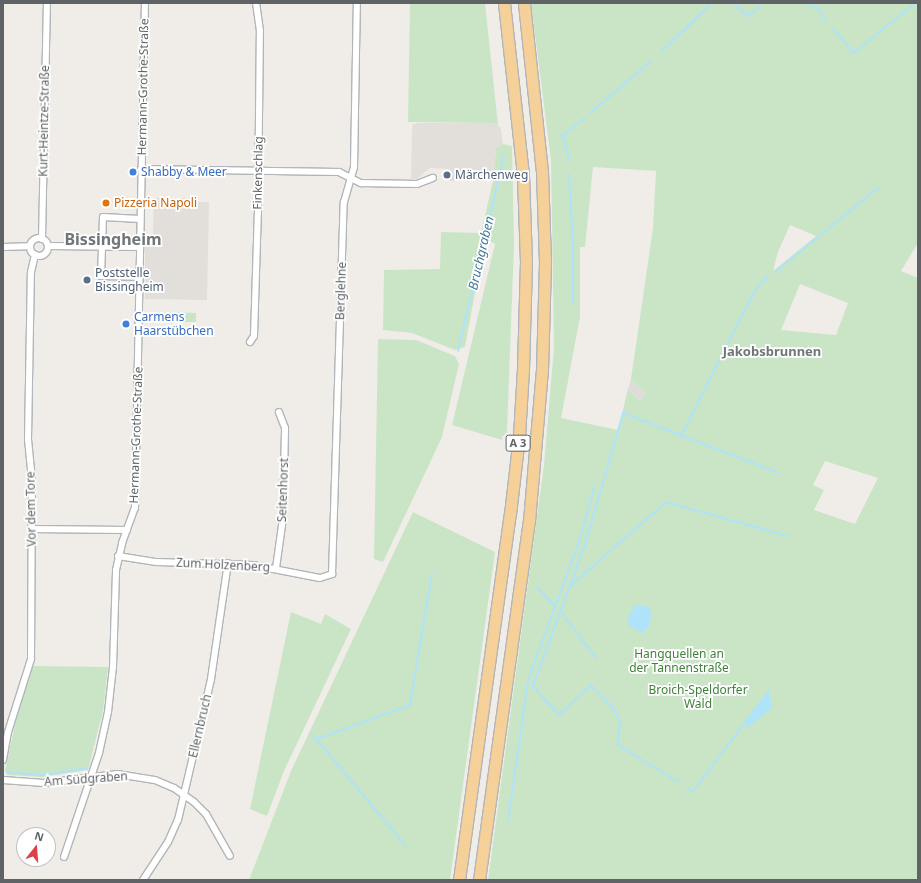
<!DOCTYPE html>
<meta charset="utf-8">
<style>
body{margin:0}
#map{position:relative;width:921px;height:883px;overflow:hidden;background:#f0ede8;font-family:"Noto Sans",sans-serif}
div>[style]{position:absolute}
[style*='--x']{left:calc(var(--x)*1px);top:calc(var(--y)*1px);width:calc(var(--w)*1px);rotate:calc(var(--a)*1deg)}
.industrial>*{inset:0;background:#dfdcd9}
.education>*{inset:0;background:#e2ded9}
.green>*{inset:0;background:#cae5c6}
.water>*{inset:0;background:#aee3f9}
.stream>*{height:2px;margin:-1px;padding:0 1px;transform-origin:1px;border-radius:1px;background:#aee3f9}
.roads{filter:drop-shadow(1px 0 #b2b5b8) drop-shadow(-1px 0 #b2b5b8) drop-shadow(0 1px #b2b5b8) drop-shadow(0 -1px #b2b5b8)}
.minor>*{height:6px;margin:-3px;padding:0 3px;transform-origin:3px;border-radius:3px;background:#fff}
.minor>.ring{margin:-3px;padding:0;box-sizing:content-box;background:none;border:6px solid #fff;border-radius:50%}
.motorway>*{height:11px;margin:-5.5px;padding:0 5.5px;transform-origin:5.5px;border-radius:5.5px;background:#f5d199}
.dots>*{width:11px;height:11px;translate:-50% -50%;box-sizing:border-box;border:2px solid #fff;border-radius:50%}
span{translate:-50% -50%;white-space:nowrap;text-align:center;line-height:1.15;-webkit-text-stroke:3.5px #fff;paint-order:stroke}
.shield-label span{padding:1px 3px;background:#fff;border:1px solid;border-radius:3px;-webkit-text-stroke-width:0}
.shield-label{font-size:11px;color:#5f6366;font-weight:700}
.street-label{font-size:12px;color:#5f6366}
.shop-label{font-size:12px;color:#366cbe}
.left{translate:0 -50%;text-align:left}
.service-label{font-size:12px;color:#4e5e75}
.food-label{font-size:12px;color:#c56008}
.park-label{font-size:12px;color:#41813b}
.water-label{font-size:13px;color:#447a9a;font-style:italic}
.neighbourhood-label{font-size:13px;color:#707578;font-weight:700}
.district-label{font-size:16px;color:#707578;font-weight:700}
.frame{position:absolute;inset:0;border:4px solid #5f6366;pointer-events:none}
.north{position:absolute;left:16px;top:827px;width:40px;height:40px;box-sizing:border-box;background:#fff;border:1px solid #bfc1c2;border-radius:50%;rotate:17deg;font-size:11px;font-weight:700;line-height:16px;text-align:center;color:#5f6366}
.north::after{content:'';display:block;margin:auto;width:14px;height:18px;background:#dd4049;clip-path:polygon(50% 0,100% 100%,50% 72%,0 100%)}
</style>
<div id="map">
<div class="industrial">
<div style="clip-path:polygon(631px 379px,646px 394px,640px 401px,628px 389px)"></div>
</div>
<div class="education">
<div style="clip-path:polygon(419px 123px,494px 123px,498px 125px,501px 129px,503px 144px,496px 148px,493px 181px,450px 181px,450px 169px,430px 168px,417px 179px,411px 179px,412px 130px,413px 124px)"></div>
<div style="clip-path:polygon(154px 198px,195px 198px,195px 202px,209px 202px,207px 300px,145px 299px,145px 234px,153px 234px)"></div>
</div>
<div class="green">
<div style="clip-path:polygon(410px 3px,485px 3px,498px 125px,494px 123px,408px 122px)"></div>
<div style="clip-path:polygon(evenodd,531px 3px,918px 3px,918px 243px,901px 271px,918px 278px,918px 880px,488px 880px,544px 465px,554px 347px,551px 160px,531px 3px,593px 167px,656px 171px,653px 228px,631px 379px,646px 394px,640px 401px,628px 389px,618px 430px,561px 418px,580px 317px,580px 247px,585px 247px,593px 167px,531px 3px,790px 225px,816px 236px,773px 271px,778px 252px,790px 225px,531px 3px,800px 284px,848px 303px,836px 335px,781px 330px,800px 284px,531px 3px,825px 461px,878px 478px,855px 524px,814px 510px,824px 490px,813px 485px,825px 461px)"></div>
<div style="clip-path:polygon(503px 144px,512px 146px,514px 245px,507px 432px,502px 437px,502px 440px,452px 425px,495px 244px,485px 238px,465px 347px,455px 350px,412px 333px,383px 330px,384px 270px,440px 269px,441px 232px,481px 233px,493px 181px,496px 148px)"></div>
<div style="clip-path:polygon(169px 312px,196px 313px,196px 322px,169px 322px)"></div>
<div style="clip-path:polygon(378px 339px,416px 340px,455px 356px,459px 364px,442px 437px,383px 562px,374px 559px)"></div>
<div style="clip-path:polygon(413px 512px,495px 552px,450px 880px,249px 880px,291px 771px)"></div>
<div style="clip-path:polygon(291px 612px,321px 624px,325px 614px,351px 629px,284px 771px,267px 816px,250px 809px)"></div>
<div style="clip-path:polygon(33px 666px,108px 667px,103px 711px,88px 770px,42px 777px,7px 775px,5px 771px,18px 710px)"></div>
</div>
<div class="water">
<div style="clip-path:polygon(635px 605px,649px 607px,652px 613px,648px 628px,643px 633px,629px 626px,628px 618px)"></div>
<div style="clip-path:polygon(769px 692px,772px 708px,748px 727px,745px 722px)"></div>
</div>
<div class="stream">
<div style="--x:733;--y:3;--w:20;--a:41"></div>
<div style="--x:748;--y:16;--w:16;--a:-40"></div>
<div style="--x:808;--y:3;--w:13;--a:29"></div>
<div style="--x:819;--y:9;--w:14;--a:60"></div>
<div style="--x:833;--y:29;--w:32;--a:49"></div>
<div style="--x:854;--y:53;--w:79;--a:-39.3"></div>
<div style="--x:661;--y:52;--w:71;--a:-43.9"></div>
<div style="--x:590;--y:113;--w:80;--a:-40.4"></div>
<div style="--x:563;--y:135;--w:26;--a:77"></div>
<div style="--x:560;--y:137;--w:31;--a:-38"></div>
<div style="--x:569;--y:174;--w:72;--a:86.8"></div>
<div style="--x:573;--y:246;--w:57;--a:90"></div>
<div style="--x:775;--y:272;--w:133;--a:-39.2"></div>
<div style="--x:458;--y:351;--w:191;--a:-76.7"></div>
<div style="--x:502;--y:165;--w:11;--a:-90"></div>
<div style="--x:681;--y:436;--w:127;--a:-63.2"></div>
<div style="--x:738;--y:323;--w:40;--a:-62"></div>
<div style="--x:757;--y:288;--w:15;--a:-48"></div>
<div style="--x:570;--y:586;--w:128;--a:-41.2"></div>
<div style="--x:666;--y:502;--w:127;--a:15.6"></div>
<div style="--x:537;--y:587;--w:26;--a:47"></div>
<div style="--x:560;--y:611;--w:59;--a:52.5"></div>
<div style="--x:312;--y:734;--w:146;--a:50"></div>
<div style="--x:317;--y:739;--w:99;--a:-20.1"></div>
<div style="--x:410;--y:705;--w:133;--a:-80.5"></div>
<div style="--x:7;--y:772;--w:38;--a:5"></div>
<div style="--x:45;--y:775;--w:43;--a:-9.5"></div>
<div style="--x:678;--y:782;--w:70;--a:-148.3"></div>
<div style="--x:618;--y:745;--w:23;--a:-85"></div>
<div style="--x:620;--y:722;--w:16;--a:-117"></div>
<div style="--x:613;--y:708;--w:32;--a:-134"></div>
<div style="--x:591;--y:685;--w:44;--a:136.8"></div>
<div style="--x:559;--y:715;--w:39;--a:-132"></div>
<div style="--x:533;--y:686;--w:150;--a:-69.8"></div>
<div style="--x:585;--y:545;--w:137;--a:-73.9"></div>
<div style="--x:623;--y:413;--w:167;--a:21"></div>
<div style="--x:686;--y:788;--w:8;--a:23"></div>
<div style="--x:693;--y:791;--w:126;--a:-52.8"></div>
<div style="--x:508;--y:821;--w:142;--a:-81.9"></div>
<div style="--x:528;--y:680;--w:144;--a:-69.7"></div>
<div style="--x:578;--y:545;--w:62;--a:-74.2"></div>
</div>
<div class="roads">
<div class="minor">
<div style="--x:141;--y:169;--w:198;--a:0.9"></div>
<div style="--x:339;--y:172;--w:25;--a:27"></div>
<div style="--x:361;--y:183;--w:56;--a:1"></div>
<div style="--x:417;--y:184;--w:17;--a:-21"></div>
<div style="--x:140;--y:219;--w:37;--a:-177"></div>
<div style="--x:103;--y:217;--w:59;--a:91.9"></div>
<div style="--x:101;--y:276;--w:39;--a:1"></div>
<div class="ring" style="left:30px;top:238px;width:12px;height:12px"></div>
<div style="--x:42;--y:239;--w:236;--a:-88.8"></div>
<div style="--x:49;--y:246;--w:91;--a:0.6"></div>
<div style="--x:3;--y:247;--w:25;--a:-2"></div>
<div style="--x:250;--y:342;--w:7;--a:-56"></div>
<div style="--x:254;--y:336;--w:124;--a:-88.2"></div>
<div style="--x:258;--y:212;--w:181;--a:-89.4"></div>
<div style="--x:260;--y:31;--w:28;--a:-98"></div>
<div style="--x:32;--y:529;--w:95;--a:0.6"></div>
<div style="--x:118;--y:556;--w:39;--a:9"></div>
<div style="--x:157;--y:562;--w:96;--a:1.8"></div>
<div style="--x:253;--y:565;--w:68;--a:11"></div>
<div style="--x:320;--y:578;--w:13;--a:-18"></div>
<div style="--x:332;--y:574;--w:372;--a:-88.2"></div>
<div style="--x:344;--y:202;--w:36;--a:-74"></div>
<div style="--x:354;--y:167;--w:164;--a:-89"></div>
<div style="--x:276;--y:568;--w:50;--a:-82"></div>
<div style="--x:283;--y:518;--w:90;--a:-88.7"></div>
<div style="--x:285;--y:428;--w:17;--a:-111"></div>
<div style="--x:3;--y:760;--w:28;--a:-80"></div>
<div style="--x:8;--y:732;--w:77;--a:-72.5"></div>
<div style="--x:31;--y:659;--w:179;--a:-89.7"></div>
<div style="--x:32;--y:480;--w:41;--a:-95.6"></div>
<div style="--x:28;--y:439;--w:167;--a:-89"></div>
<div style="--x:31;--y:272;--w:18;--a:-77"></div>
<div style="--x:3;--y:780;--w:41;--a:4.2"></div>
<div style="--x:44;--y:783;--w:74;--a:-7"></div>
<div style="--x:117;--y:774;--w:38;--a:9"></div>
<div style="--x:155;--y:780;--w:21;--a:23"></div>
<div style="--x:174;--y:788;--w:24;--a:35"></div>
<div style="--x:194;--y:802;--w:17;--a:45"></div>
<div style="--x:206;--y:814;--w:48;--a:60.3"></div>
<div style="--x:64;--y:857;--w:110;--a:-71.4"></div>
<div style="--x:99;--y:753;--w:42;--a:-77.6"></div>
<div style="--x:108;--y:712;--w:45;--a:-83.7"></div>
<div style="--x:113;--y:667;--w:97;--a:-88.2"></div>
<div style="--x:116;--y:570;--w:28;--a:-77"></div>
<div style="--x:122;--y:543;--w:37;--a:-70"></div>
<div style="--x:135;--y:508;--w:505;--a:-88.87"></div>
<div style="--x:143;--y:880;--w:45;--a:-56.7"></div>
<div style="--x:168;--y:842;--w:24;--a:-66"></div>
<div style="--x:178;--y:820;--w:145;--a:-76.8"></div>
<div style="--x:211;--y:679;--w:117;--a:-81.7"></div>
</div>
<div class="motorway">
<div style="--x:459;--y:880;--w:370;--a:-82.1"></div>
<div style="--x:510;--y:514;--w:79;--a:-83.4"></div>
<div style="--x:519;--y:436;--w:67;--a:-86.6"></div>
<div style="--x:523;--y:369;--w:107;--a:-88.4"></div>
<div style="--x:526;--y:262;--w:87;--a:-92"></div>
<div style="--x:523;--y:175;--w:173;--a:-96.3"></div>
<div style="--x:479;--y:880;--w:362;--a:-82.1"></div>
<div style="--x:529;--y:521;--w:152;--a:-85.1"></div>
<div style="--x:542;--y:370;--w:108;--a:-88.4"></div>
<div style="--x:545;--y:262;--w:90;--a:-91.9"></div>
<div style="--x:542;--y:172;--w:170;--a:-96.1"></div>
</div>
</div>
<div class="dots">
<div style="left:133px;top:172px;background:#3f7fe0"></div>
<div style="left:447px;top:175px;background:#5c6f8a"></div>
<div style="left:106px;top:203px;background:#e8710a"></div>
<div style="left:87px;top:280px;background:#5c6f8a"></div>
<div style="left:126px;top:324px;background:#3f7fe0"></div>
</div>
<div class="shield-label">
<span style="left:518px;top:443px">A 3</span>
</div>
<div class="street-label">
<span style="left:143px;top:87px;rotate:-89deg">Hermann-Grothe-Straße</span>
<span style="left:44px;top:121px;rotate:-89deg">Kurt-Heintze-Straße</span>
<span style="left:258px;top:173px;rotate:-89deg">Finkenschlag</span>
<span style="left:341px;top:291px;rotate:-88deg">Berglehne</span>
<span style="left:136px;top:435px;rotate:-88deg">Hermann-Grothe-Straße</span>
<span style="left:283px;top:490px;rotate:-88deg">Seitenhorst</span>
<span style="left:31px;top:509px;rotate:-91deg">Vor dem Tore</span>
<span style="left:223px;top:565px;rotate:3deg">Zum Holzenberg</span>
<span style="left:200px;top:726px;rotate:-77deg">Ellernbruch</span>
<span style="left:86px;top:779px;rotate:-4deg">Am Südgraben</span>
</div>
<div class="shop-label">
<span class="left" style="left:141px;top:172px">Shabby &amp; Meer</span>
<span class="left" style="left:134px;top:324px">Carmens<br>Haarstübchen</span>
</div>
<div class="service-label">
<span class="left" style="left:455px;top:175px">Märchenweg</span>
<span class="left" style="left:95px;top:280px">Poststelle<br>Bissingheim</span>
</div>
<div class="food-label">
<span class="left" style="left:114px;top:203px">Pizzeria Napoli</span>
</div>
<div class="park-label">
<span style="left:679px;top:661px">Hangquellen an<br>der Tannenstraße</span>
<span style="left:698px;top:697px">Broich-Speldorfer<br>Wald</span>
</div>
<div class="water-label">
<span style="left:481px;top:253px;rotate:-77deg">Bruchgraben</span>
</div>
<div class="neighbourhood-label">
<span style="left:772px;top:351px">Jakobsbrunnen</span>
</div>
<div class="district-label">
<span style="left:113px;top:239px">Bissingheim</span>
</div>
<div class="frame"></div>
<div class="north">N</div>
</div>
